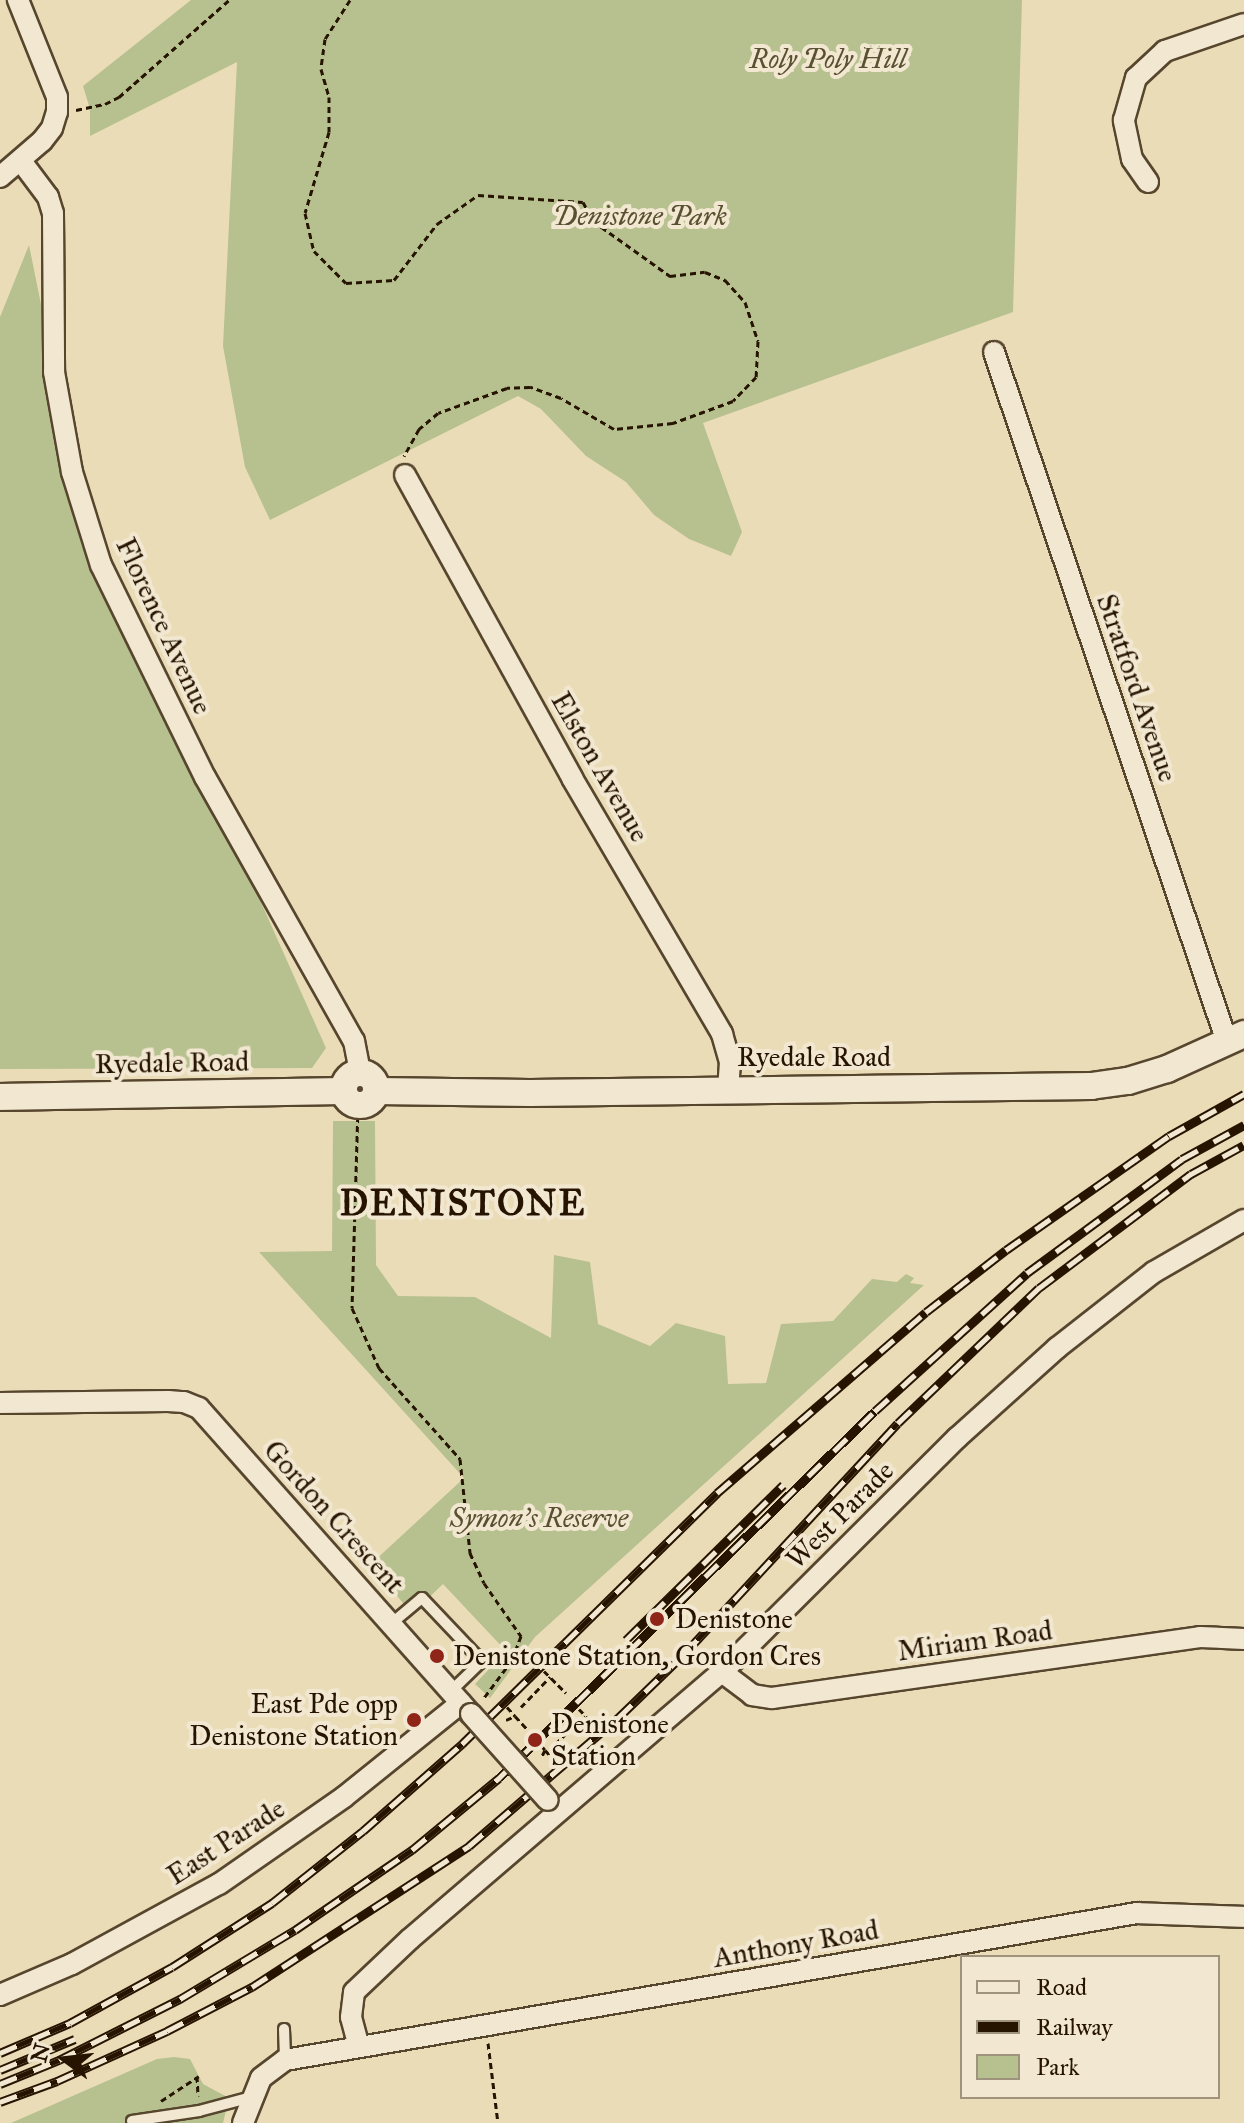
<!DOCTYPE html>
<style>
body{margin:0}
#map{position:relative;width:1244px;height:2123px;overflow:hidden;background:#ebdcb8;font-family:"IM FELL Great Primer",serif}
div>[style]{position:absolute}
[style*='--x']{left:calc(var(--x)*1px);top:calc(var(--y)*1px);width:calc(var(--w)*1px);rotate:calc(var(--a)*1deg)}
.green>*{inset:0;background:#b7c08f}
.path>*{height:3px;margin-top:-1.5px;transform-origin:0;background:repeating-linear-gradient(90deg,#261400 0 6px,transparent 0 10px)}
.roads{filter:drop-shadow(2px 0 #57462e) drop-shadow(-2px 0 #57462e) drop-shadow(0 2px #57462e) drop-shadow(0 -2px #57462e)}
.service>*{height:10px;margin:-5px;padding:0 5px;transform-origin:5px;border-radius:5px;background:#f2e8d1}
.minor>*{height:20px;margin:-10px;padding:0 10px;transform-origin:10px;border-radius:10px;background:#f2e8d1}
.tertiary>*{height:26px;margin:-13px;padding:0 13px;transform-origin:13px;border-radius:13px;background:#f2e8d1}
.tertiary>.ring{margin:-13px;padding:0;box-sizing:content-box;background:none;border:26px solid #f2e8d1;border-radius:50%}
.rail>*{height:9px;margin-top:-4.5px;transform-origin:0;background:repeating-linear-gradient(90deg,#f2e8d1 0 18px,#261400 0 36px);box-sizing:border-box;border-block:2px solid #261400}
.bridges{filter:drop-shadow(2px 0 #57462e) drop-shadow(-2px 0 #57462e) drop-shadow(0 2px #57462e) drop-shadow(0 -2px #57462e)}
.minor-bridge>*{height:20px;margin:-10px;padding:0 10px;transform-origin:10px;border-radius:10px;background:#f2e8d1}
.dots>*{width:22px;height:22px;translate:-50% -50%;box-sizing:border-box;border:4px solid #f2e8d1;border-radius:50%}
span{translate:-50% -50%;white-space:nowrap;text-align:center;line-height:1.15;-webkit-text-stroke:8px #f2e8d1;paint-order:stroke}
.park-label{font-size:28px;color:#595032;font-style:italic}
.street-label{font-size:28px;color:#261400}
.poi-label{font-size:28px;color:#261400}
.left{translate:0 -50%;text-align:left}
.right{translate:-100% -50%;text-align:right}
.district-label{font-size:36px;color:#261400;font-weight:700;letter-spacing:2px}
.legend{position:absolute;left:960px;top:1955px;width:260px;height:144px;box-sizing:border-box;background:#f2e8d1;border:2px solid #a0937d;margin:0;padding:10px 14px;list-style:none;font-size:24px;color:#261400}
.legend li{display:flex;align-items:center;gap:16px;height:40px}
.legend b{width:40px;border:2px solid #a0937d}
.north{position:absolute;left:24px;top:2019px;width:80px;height:80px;-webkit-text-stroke:6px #f2e8d1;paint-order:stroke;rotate:285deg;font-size:22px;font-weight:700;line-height:32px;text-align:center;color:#261400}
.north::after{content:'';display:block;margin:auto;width:28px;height:36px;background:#261400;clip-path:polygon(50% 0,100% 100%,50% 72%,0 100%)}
</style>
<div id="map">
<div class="green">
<div style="clip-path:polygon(191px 0,1022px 0,1013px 312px,703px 423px,742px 532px,731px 556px,689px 539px,654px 515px,626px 482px,586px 456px,541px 409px,518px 396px,270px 520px,245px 467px,223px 346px,237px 62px,90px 136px,90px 109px,83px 86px)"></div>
<div style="clip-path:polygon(29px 245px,91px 552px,205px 777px,326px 1048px,312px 1068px,0 1069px,0 317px)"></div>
<div style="clip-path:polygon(333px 1121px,375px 1121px,376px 1265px,398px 1296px,475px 1297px,551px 1338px,554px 1255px,590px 1262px,598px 1324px,650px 1346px,676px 1323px,725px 1336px,728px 1384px,766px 1383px,781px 1324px,833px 1321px,872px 1279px,897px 1282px,906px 1274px,914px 1278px,910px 1283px,924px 1285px,535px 1637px,490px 1698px,475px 1684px,506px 1651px,443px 1584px,412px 1614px,371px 1564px,464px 1478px,259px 1252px,332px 1251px)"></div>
<div style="clip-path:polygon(174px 2057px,190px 2059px,203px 2084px,229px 2098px,223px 2123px,11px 2123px,157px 2059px)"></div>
</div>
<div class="path">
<div style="--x:350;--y:0;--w:46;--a:122.7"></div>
<div style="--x:325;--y:39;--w:30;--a:98"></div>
<div style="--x:321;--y:69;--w:29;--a:74"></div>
<div style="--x:329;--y:97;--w:35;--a:90"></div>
<div style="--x:329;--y:132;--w:84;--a:106.5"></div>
<div style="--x:305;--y:213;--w:39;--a:77"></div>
<div style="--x:314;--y:251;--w:45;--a:45"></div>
<div style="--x:346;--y:283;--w:48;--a:-3.6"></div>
<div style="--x:394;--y:280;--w:71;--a:-52.5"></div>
<div style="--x:437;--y:224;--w:50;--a:-35.3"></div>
<div style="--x:478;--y:195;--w:105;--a:3.8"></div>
<div style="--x:583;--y:202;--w:21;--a:62"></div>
<div style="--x:593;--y:221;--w:95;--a:35.5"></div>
<div style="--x:670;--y:276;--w:35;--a:-7"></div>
<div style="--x:705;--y:272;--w:22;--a:22"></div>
<div style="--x:725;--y:280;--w:30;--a:48"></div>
<div style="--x:745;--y:302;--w:41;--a:71.6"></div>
<div style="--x:758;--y:341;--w:36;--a:93"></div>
<div style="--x:756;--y:377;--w:33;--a:134"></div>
<div style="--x:733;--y:401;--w:64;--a:159.9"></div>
<div style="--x:673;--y:423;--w:59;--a:174.2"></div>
<div style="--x:614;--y:429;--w:61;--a:-149.7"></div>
<div style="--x:561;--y:398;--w:33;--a:-160"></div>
<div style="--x:530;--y:387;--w:23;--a:178"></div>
<div style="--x:507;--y:388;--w:73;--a:160.1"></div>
<div style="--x:438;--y:413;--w:25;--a:140"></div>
<div style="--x:419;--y:429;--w:31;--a:119"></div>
<div style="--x:76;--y:110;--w:30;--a:-12"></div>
<div style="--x:105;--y:104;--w:16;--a:-27"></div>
<div style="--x:119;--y:97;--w:147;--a:-41.4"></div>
<div style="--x:358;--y:1106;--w:202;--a:91.7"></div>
<div style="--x:352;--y:1308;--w:66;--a:65.8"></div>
<div style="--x:379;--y:1368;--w:122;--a:48.3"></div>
<div style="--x:460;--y:1459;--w:95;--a:83.9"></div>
<div style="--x:470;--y:1553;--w:33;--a:65"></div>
<div style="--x:484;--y:1583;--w:65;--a:55.1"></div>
<div style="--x:521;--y:1636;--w:26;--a:111"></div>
<div style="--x:512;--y:1660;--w:49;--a:126.6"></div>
<div style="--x:544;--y:1671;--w:31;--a:45"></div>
<div style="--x:507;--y:1707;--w:12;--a:48"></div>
<div style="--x:521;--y:1707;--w:42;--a:-46"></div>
<div style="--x:579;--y:1709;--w:29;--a:46"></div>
<div style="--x:506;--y:1720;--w:10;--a:-24"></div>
<div style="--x:515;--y:1716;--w:18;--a:47"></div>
<div style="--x:555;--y:1744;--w:41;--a:-43"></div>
<div style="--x:541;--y:1745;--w:6;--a:51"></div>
<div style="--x:545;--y:1750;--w:7;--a:117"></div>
<div style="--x:545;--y:1750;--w:19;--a:47"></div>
<div style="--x:488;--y:2043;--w:81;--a:82.9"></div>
<div style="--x:197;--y:2076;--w:20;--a:87"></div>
<div style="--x:161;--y:2101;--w:45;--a:-33.3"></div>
</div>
<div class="roads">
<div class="service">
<div style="--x:392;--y:1623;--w:39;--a:-40"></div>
<div style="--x:422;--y:1598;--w:83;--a:46.5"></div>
<div style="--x:479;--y:1658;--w:5;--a:79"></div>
<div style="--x:480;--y:1663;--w:39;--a:136"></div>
<div style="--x:284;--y:2029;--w:31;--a:88"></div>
<div style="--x:132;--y:2121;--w:68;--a:-8.5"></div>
<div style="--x:199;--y:2111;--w:55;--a:-14.8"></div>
</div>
<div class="minor">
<div style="--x:21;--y:161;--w:45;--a:53.1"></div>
<div style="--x:48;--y:197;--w:17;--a:73"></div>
<div style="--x:53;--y:213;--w:159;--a:89.6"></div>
<div style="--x:54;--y:372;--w:102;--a:79.8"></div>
<div style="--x:72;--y:472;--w:97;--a:72.7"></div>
<div style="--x:101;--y:565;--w:236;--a:63.9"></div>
<div style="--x:205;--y:777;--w:303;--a:60.6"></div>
<div style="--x:354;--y:1041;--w:33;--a:79"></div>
<div style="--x:0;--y:177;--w:55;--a:-40.6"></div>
<div style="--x:42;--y:141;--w:16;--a:-52"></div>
<div style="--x:52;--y:128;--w:17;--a:-73"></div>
<div style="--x:57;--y:112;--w:15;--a:-90"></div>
<div style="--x:57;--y:97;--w:105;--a:-111.9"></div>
<div style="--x:1148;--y:182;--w:28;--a:-125"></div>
<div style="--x:1132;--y:159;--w:40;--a:-102"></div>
<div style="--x:1124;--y:120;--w:44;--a:-74.1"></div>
<div style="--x:1136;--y:78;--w:40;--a:-43"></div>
<div style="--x:1165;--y:51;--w:83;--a:-18.9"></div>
<div style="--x:994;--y:352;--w:728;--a:71.34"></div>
<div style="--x:405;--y:475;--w:346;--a:61.1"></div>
<div style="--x:572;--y:778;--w:297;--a:59.6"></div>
<div style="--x:722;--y:1034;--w:29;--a:74"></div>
<div style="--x:730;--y:1062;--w:27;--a:94"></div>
<div style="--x:0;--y:1403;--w:168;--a:-0.7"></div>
<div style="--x:168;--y:1401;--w:16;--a:4"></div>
<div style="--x:184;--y:1402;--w:16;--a:22"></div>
<div style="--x:199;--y:1408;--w:409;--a:48.4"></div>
<div style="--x:722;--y:1672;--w:38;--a:37"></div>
<div style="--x:752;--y:1695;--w:20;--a:9"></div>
<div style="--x:772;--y:1698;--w:432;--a:-8.1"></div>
<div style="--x:1200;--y:1637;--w:44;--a:2.6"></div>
<div style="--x:0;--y:1995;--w:78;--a:-23.3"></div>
<div style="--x:72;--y:1964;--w:167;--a:-28.6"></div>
<div style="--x:219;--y:1884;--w:152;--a:-34.8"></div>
<div style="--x:344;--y:1797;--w:150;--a:-38.8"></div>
<div style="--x:359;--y:2047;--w:31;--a:-105"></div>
<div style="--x:351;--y:2017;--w:25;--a:-83"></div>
<div style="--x:354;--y:1992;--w:77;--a:-43.4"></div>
<div style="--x:410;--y:1939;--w:411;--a:-40.6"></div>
<div style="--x:722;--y:1672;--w:332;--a:-44.9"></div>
<div style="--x:957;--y:1438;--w:135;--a:-42"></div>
<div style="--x:1057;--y:1348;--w:123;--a:-38.1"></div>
<div style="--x:1154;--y:1272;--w:104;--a:-30"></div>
<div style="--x:243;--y:2123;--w:48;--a:-68.2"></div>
<div style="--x:261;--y:2078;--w:30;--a:-37"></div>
<div style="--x:285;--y:2060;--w:865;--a:-9.79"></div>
<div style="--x:1137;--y:1913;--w:107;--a:2.1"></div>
</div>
<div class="tertiary">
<div class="ring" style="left:344px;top:1073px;width:6px;height:6px"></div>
<div style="--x:376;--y:1091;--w:154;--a:0.7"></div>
<div style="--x:530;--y:1093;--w:561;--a:-0.71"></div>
<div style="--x:1091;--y:1086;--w:37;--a:-8"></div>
<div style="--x:1128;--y:1081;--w:41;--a:-17.1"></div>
<div style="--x:1167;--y:1069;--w:85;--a:-24.4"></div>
<div style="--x:0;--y:1097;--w:344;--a:-1"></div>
</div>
</div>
<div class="rail">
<div style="--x:626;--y:1640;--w:221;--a:-44.6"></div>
<div style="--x:0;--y:2053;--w:76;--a:-23.2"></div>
<div style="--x:70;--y:2023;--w:116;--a:-28.8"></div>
<div style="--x:172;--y:1967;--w:119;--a:-32.6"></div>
<div style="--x:272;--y:1903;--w:116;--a:-38.4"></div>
<div style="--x:363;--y:1831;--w:132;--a:-41.3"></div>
<div style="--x:462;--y:1744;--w:358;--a:-44.5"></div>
<div style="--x:717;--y:1493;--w:276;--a:-40.9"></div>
<div style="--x:926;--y:1312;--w:101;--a:-37.8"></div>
<div style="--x:1006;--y:1250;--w:199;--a:-35"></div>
<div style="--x:1169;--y:1136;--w:86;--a:-29.2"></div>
<div style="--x:0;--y:2070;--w:81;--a:-22.5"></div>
<div style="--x:0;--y:2084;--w:64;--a:-22.1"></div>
<div style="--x:59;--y:2060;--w:136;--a:-26.8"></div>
<div style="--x:180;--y:1999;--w:134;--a:-31"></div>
<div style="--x:295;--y:1930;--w:142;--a:-34.4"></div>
<div style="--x:412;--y:1850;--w:113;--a:-39.6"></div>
<div style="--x:499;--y:1778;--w:525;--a:-44.31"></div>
<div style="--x:875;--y:1411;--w:205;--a:-42.2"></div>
<div style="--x:1027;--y:1273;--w:192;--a:-36.3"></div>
<div style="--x:1182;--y:1159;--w:71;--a:-28.7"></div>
<div style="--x:0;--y:2102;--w:61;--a:-20.2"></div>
<div style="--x:57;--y:2081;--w:121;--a:-24.4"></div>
<div style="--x:167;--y:2031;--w:96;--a:-27.4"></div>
<div style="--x:252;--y:1987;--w:259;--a:-33"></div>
<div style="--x:469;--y:1846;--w:198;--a:-40.7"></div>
<div style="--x:619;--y:1717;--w:92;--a:-44.1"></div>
<div style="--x:685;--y:1653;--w:313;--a:-47.2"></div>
<div style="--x:898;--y:1423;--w:195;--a:-43.8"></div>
<div style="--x:1039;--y:1288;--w:190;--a:-36.9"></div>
<div style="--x:1191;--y:1174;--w:60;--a:-28.7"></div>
</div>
<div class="bridges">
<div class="minor-bridge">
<div style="--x:471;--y:1714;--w:115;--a:48.2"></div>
</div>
</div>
<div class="dots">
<div style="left:657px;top:1619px;background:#8f2418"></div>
<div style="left:437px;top:1656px;background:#8f2418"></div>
<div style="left:414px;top:1720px;background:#8f2418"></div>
<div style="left:535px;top:1740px;background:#8f2418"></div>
</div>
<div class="park-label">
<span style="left:828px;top:59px">Roly Poly Hill</span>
<span style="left:640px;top:216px">Denistone Park</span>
<span style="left:539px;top:1518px">Symon's Reserve</span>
</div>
<div class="street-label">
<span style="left:164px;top:626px;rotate:65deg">Florence Avenue</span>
<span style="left:1137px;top:688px;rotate:71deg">Stratford Avenue</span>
<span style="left:600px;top:767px;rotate:60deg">Elston Avenue</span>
<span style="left:814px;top:1057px">Ryedale Road</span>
<span style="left:172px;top:1063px;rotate:-1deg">Ryedale Road</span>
<span style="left:840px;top:1515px;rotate:-45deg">West Parade</span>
<span style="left:334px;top:1517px;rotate:48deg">Gordon Crescent</span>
<span style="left:975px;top:1641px;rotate:-8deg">Miriam Road</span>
<span style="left:226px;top:1842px;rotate:-33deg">East Parade</span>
<span style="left:796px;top:1944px;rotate:-10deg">Anthony Road</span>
</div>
<div class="poi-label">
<span class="left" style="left:675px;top:1619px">Denistone</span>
<span class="left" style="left:453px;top:1656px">Denistone Station, Gordon Cres</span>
<span class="right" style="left:398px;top:1720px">East Pde opp<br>Denistone Station</span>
<span class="left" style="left:551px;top:1740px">Denistone<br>Station</span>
</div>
<div class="district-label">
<span style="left:463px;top:1204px">DENISTONE</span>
</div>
<ul class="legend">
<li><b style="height:10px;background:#f2e8d1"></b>Road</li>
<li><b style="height:10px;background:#261400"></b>Railway</li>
<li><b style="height:22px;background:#b7c08f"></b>Park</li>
</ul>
<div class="north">N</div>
</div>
